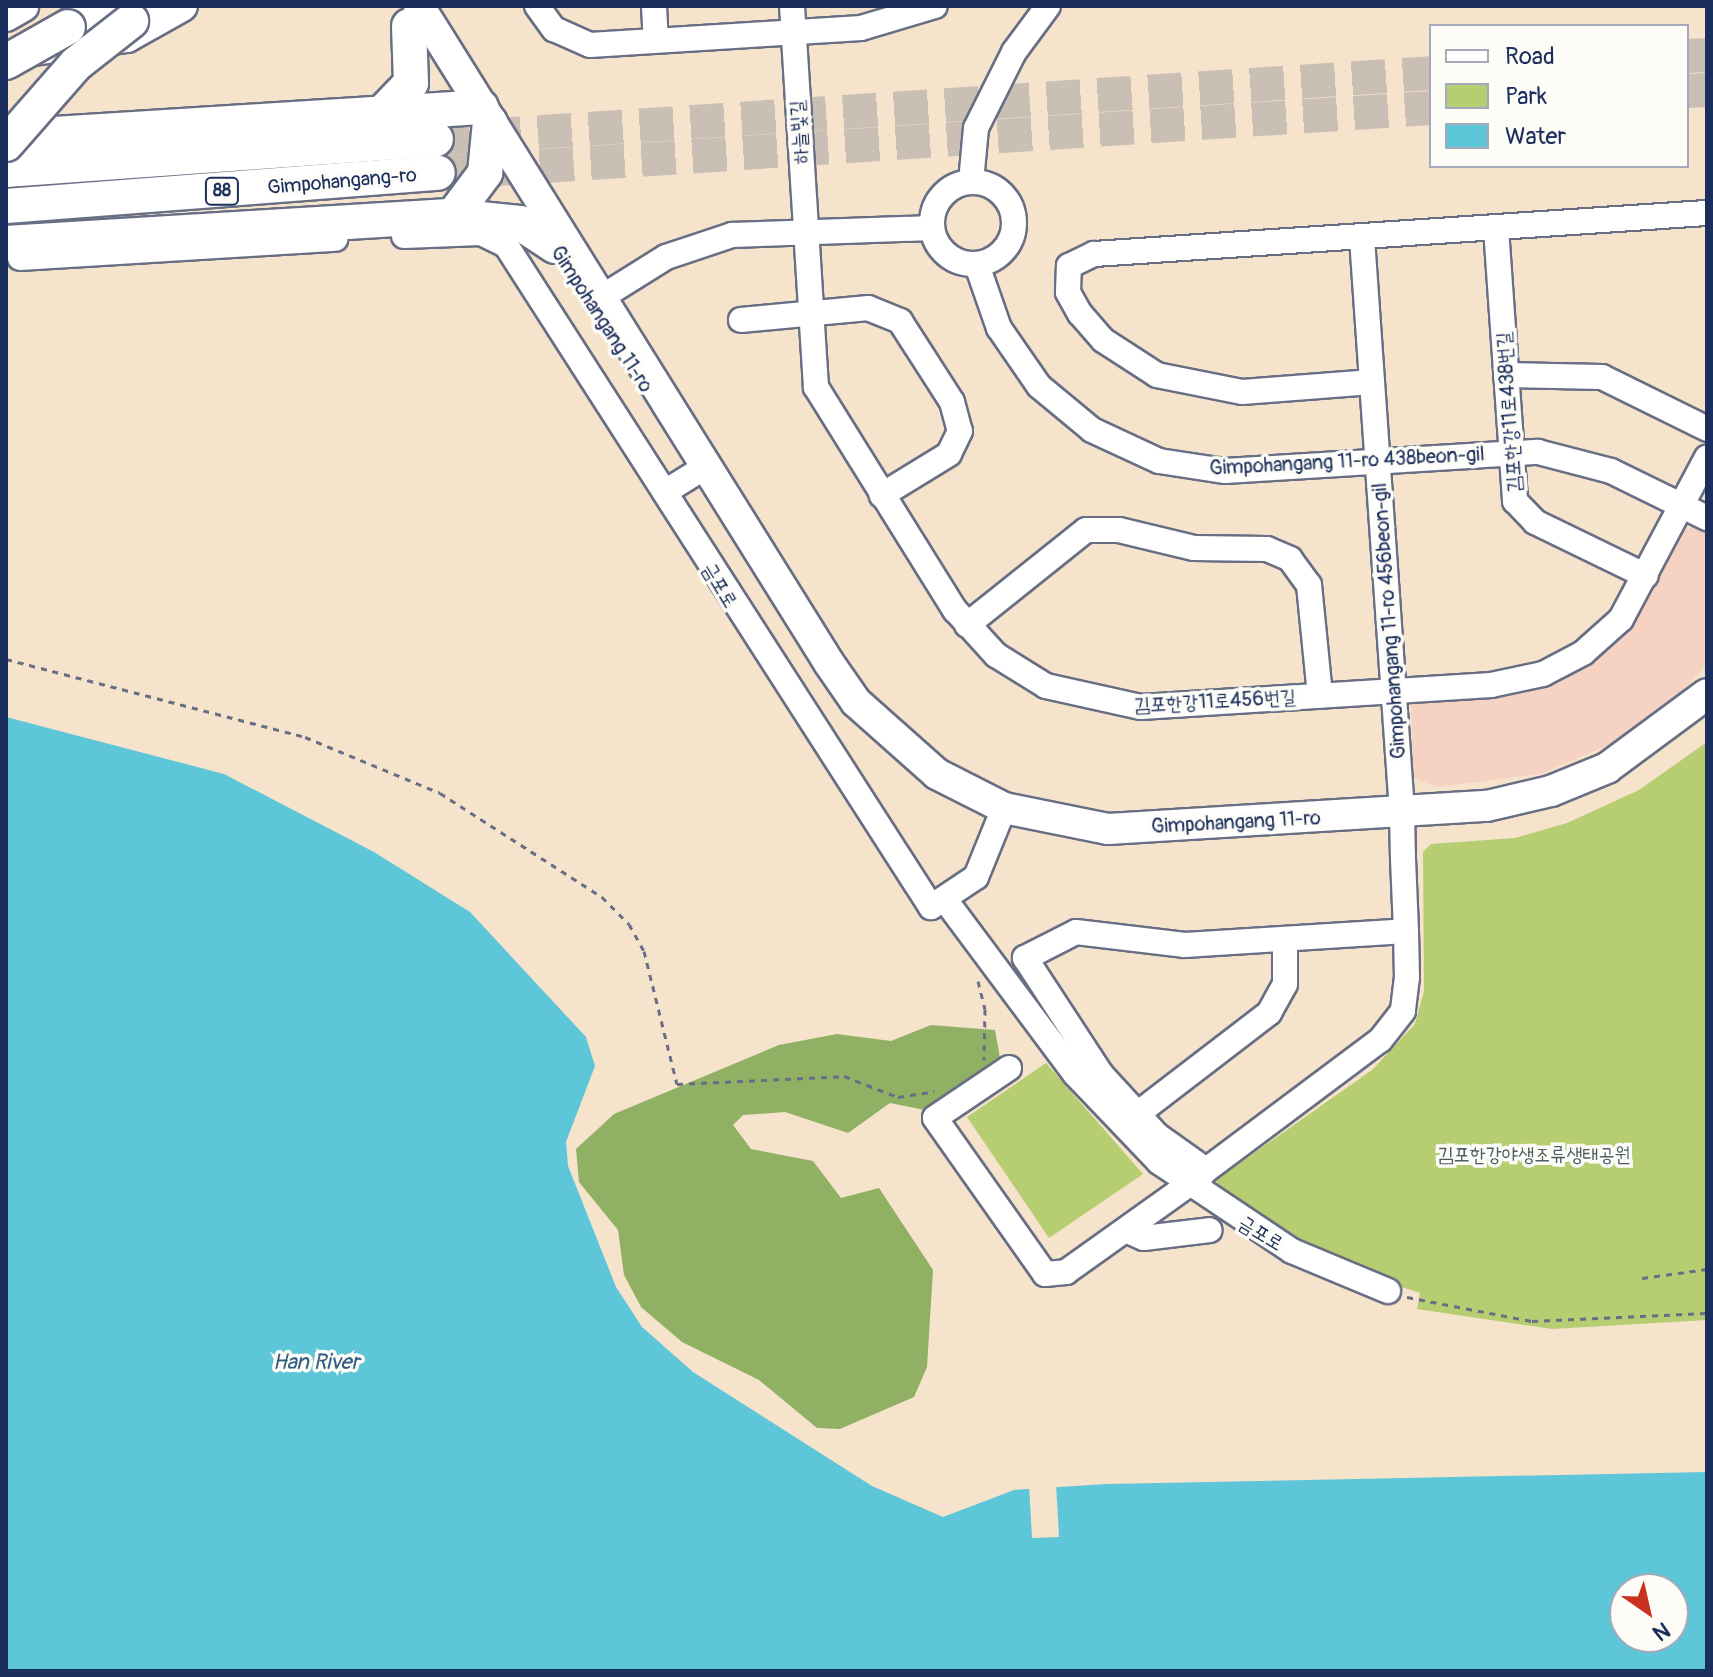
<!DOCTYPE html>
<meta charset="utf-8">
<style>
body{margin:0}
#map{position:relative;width:1713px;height:1677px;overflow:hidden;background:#f6e3cb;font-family:Pangolin,"Poor Story",sans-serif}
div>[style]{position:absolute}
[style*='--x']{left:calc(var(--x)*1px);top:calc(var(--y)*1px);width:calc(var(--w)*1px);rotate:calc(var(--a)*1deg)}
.built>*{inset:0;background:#f5d2c2}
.green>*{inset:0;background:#b6cd71}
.forest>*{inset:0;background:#90b063}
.water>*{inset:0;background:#5dc6d9}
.pier>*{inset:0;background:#f6e3cb}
.highway-tunnel>*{height:34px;margin-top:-17px;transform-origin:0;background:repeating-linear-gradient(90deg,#cabfb5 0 34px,transparent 0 51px)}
.path>*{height:3px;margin-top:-1.5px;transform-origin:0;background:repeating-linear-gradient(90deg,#686e84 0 6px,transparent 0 12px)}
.roads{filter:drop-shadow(2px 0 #686e84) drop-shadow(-2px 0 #686e84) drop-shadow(0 2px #686e84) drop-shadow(0 -2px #686e84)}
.minor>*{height:24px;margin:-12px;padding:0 12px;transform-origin:12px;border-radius:12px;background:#fff}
.minor>.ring{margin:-12px;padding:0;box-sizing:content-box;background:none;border:24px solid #fff;border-radius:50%}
.major>*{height:30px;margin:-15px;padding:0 15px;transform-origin:15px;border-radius:15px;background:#fff}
.highway>*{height:34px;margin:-17px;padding:0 17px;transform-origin:17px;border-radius:17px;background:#fff}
.bridges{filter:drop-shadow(2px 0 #686e84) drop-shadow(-2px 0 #686e84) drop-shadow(0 2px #686e84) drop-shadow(0 -2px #686e84)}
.highway-bridge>*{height:34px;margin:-17px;padding:0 17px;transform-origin:17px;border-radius:17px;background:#fff}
span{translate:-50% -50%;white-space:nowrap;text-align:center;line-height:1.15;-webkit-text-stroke:7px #fdfcf7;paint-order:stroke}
.shield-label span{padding:2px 6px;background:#fdfcf7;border:2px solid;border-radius:6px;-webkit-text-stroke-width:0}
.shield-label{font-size:18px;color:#1b2f5e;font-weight:700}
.street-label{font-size:20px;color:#1b2f5e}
.park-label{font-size:20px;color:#4a5e64}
.water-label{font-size:22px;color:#2f5c83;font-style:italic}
.frame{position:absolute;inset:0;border:8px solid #1b2f5e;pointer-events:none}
.legend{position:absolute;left:1429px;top:24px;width:260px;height:144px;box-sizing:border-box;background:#fdfcf7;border:2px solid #a3aaba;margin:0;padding:10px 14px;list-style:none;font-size:24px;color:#1b2f5e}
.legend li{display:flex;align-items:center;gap:16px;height:40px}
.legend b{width:40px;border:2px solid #a3aaba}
.north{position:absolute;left:1609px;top:1573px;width:80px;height:80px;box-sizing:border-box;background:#fdfcf7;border:2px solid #a3aaba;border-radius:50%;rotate:146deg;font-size:22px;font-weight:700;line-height:32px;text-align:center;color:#1b2f5e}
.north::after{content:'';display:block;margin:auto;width:28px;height:36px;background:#c8321e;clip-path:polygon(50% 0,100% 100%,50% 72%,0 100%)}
</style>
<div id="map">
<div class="built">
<div style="clip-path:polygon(1694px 527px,1707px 532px,1707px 665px,1665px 709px,1614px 743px,1540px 774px,1438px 787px,1413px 778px,1411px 699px,1571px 669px,1681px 530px)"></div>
</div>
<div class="green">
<div style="clip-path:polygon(1707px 742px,1707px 1320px,1552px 1329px,1417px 1309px,1420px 1293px,1350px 1270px,1216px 1196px,1217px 1179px,1372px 1070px,1415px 1024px,1424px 991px,1423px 852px,1431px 844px,1515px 838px,1567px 823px,1639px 790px)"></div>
<div style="clip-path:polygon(1046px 1063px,1143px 1174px,1049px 1238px,967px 1117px)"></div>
</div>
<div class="forest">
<div style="clip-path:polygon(931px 1025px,995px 1030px,1000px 1058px,930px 1111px,890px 1103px,848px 1133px,785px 1112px,743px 1115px,733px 1125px,751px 1149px,813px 1161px,841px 1198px,879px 1188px,933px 1270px,927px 1367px,914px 1397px,840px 1429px,817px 1428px,759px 1380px,682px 1342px,641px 1307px,624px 1275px,618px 1230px,579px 1182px,576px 1149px,614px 1114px,779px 1045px,837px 1034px,891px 1041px)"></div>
</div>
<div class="water">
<div style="clip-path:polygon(evenodd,6px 717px,224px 774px,374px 852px,470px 912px,586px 1037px,595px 1066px,566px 1142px,568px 1166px,616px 1287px,642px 1327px,693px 1372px,872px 1486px,943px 1517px,1014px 1490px,1107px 1484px,1707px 1472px,1707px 1671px,6px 1671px,6px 717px,1625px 1589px,1673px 1589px,1673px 1637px,1625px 1637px,1625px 1589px)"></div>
</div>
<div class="pier">
<div style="clip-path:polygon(1056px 1483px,1059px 1537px,1032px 1538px,1029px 1485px)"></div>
</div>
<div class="highway-tunnel">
<div style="--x:1687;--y:56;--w:20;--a:-3"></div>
<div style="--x:1687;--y:91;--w:20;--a:-3"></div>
<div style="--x:436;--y:139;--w:997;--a:-3.79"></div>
<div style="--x:438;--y:173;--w:995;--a:-3.75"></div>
</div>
<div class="path">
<div style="--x:6;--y:659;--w:309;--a:14.6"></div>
<div style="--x:305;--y:737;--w:146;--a:22.5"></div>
<div style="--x:440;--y:793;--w:193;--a:32.7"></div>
<div style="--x:602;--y:897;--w:38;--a:45"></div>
<div style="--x:629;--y:924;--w:31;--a:61"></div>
<div style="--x:644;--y:951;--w:137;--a:76.1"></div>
<div style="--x:677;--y:1084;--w:167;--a:-2.7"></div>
<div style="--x:844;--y:1076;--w:58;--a:21.3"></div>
<div style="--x:898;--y:1097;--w:37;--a:-9"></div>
<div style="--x:978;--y:981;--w:29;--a:76"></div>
<div style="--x:985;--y:1009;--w:51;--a:91.1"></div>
<div style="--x:1642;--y:1278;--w:66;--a:-7.9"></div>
<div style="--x:1407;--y:1297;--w:127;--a:10.9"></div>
<div style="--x:1532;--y:1321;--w:175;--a:-2.6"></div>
</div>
<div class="roads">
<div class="minor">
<div style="--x:537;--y:6;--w:29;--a:54"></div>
<div style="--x:554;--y:29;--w:39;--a:24"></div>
<div style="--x:590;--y:45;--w:272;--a:-3.6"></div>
<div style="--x:861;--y:28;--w:77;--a:-16.6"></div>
<div style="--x:654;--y:6;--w:34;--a:87"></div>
<div style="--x:792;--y:6;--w:382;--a:86.4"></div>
<div style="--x:816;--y:387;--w:263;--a:58.1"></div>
<div style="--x:955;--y:610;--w:61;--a:47.7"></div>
<div style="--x:996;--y:655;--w:59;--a:31.8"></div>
<div style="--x:1046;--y:686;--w:97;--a:12.5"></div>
<div style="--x:1141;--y:707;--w:351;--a:-3.6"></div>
<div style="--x:1491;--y:685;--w:53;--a:-11.9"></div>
<div style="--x:1543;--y:674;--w:45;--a:-27.7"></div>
<div style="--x:1583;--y:653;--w:51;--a:-41.8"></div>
<div style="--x:1621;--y:619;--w:183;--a:-62"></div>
<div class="ring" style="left:932px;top:182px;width:58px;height:58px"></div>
<div style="--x:971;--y:182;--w:54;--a:-84.7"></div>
<div style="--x:976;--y:128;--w:85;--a:-63.4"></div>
<div style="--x:1014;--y:52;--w:57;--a:-53.5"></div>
<div style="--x:1496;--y:228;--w:274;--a:86"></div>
<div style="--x:1515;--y:501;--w:29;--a:46"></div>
<div style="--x:1535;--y:522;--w:123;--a:25.9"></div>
<div style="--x:404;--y:236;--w:77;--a:-2.2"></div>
<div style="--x:481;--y:233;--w:28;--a:26"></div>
<div style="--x:506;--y:245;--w:787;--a:57.3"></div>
<div style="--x:931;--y:907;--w:54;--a:-33.7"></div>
<div style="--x:976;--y:877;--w:74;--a:-67.9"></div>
<div style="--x:1362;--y:238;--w:575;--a:86.01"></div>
<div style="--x:1402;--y:812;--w:47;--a:88.8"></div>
<div style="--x:1403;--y:859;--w:72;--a:87.6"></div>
<div style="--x:1406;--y:931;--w:46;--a:88.8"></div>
<div style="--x:1407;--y:977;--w:34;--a:97"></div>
<div style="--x:1403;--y:1011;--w:37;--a:128"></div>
<div style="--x:1380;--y:1040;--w:217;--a:143.2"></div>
<div style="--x:1206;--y:1170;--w:60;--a:-144.5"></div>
<div style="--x:1157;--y:1135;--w:83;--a:-132.6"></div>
<div style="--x:1101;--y:1074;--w:139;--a:-123.2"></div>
<div style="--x:1025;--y:958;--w:57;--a:-27"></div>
<div style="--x:1076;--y:932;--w:110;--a:6.8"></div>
<div style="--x:1185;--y:945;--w:221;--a:-3.6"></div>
<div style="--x:20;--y:258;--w:316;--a:-3.5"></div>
<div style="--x:977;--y:265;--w:67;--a:70.8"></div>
<div style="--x:999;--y:328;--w:70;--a:55.4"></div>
<div style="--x:1039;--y:386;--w:69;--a:39.7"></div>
<div style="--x:1092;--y:430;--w:74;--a:24.8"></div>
<div style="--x:1159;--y:461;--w:67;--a:8.6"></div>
<div style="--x:1225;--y:471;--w:314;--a:-3.5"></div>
<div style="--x:1538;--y:452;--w:75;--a:14.6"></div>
<div style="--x:1611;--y:471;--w:107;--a:26.1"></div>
<div style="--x:602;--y:297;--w:75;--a:-32"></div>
<div style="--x:666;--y:257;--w:70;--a:-18.4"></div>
<div style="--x:732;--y:235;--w:200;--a:-2"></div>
<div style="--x:741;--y:320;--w:128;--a:-5.4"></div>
<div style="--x:868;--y:308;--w:35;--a:22"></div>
<div style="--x:900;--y:321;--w:96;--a:57.3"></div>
<div style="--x:952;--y:402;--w:30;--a:75"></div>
<div style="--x:960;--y:431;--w:25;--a:116"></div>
<div style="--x:949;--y:454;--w:79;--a:148.5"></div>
<div style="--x:1506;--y:375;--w:96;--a:1.2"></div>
<div style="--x:1602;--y:377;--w:117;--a:26.3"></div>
<div style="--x:1372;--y:382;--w:130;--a:175.6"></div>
<div style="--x:1242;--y:392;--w:87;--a:-168.7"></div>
<div style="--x:1157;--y:375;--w:64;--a:-147.1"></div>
<div style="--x:1103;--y:340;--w:35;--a:-131"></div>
<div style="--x:1080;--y:314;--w:25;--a:-119"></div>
<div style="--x:1068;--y:292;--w:26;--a:-88"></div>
<div style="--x:1069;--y:266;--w:28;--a:-26"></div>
<div style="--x:1094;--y:254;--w:614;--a:-3.83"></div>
<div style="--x:665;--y:492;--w:40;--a:-32"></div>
<div style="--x:967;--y:625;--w:152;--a:-38.6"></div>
<div style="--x:1086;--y:530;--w:33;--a:0"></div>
<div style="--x:1119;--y:530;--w:77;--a:13.5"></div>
<div style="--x:1194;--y:548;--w:73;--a:0.8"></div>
<div style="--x:1267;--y:549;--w:25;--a:23"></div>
<div style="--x:1290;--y:559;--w:32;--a:54"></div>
<div style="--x:1309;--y:585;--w:111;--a:84.3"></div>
<div style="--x:946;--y:901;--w:216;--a:53.3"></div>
<div style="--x:1075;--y:1074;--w:122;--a:46.3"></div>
<div style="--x:1159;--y:1162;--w:160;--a:33.8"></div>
<div style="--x:1292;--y:1251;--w:104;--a:22.6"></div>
<div style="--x:1009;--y:1068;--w:89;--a:146"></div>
<div style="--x:935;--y:1118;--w:191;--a:54.8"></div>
<div style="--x:1045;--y:1274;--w:21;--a:-5"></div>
<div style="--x:1066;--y:1272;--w:167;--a:-35.5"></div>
<div style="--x:1136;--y:1115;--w:168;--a:-37.5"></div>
<div style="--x:1269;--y:1013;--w:33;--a:-61"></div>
<div style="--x:1285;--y:984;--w:43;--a:-90"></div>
<div style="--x:1128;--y:1231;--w:17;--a:24"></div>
<div style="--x:1144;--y:1238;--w:66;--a:-6.9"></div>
</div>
<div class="major">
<div style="--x:419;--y:6;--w:774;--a:58.03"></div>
<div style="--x:829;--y:663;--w:47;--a:55.3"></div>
<div style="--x:856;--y:702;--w:108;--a:41.6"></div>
<div style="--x:937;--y:774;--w:75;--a:26.9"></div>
<div style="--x:1004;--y:808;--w:106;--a:11.4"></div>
<div style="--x:1108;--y:829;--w:380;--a:-3.5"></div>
<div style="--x:1487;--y:806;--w:66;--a:-13.2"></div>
<div style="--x:1551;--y:791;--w:61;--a:-22.3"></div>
<div style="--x:1607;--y:768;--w:124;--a:-36.5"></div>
<div style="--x:6;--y:16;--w:20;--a:-30"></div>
<div style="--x:20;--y:52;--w:108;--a:-8"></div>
<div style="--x:127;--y:37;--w:63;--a:-29.4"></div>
</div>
<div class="highway">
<div style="--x:131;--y:21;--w:27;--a:-34"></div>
<div style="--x:68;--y:27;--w:37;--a:-34"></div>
<div style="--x:386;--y:109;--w:36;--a:-46"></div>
<div style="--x:411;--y:83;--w:57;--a:-92"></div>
<div style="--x:6;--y:137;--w:476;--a:-3.6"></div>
<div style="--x:6;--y:170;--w:431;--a:-4.1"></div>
<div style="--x:6;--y:206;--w:433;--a:-4.4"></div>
<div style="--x:453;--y:216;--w:54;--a:-53.3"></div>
<div style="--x:485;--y:173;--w:51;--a:-84.4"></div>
<div style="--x:6;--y:243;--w:448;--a:-3.5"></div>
<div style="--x:453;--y:216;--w:67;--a:6"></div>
<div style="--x:520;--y:223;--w:42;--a:33.3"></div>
</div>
</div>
<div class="bridges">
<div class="highway-bridge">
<div style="--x:6;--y:62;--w:71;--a:-29.4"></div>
<div style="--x:6;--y:144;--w:106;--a:-48.8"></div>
<div style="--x:76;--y:64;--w:70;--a:-38"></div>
</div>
</div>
<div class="shield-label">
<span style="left:222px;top:191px">88</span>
</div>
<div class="street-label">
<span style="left:799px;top:132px;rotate:-94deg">하늘빛길</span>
<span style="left:342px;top:181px;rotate:-5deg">Gimpohangang-ro</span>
<span style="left:602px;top:319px;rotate:57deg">Gimpohangang 11-ro</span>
<span style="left:1509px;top:412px;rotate:-94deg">김포한강11로438번길</span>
<span style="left:1347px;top:461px;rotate:-3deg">Gimpohangang 11-ro 438beon-gil</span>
<span style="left:720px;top:585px;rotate:59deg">금포로</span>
<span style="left:1389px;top:621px;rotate:-94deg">Gimpohangang 11-ro 456beon-gil</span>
<span style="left:1215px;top:701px;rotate:-3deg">김포한강11로456번길</span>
<span style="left:1236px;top:822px;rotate:-3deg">Gimpohangang 11-ro</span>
<span style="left:1261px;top:1233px;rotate:31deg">금포로</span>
</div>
<div class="park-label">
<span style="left:1534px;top:1154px">김포한강야생조류생태공원</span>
</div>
<div class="water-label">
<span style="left:316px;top:1363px">Han River</span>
</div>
<div class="frame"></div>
<ul class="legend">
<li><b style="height:10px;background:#fff"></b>Road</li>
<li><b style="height:22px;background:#b6cd71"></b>Park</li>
<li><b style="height:22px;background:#5dc6d9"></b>Water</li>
</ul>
<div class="north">N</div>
</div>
